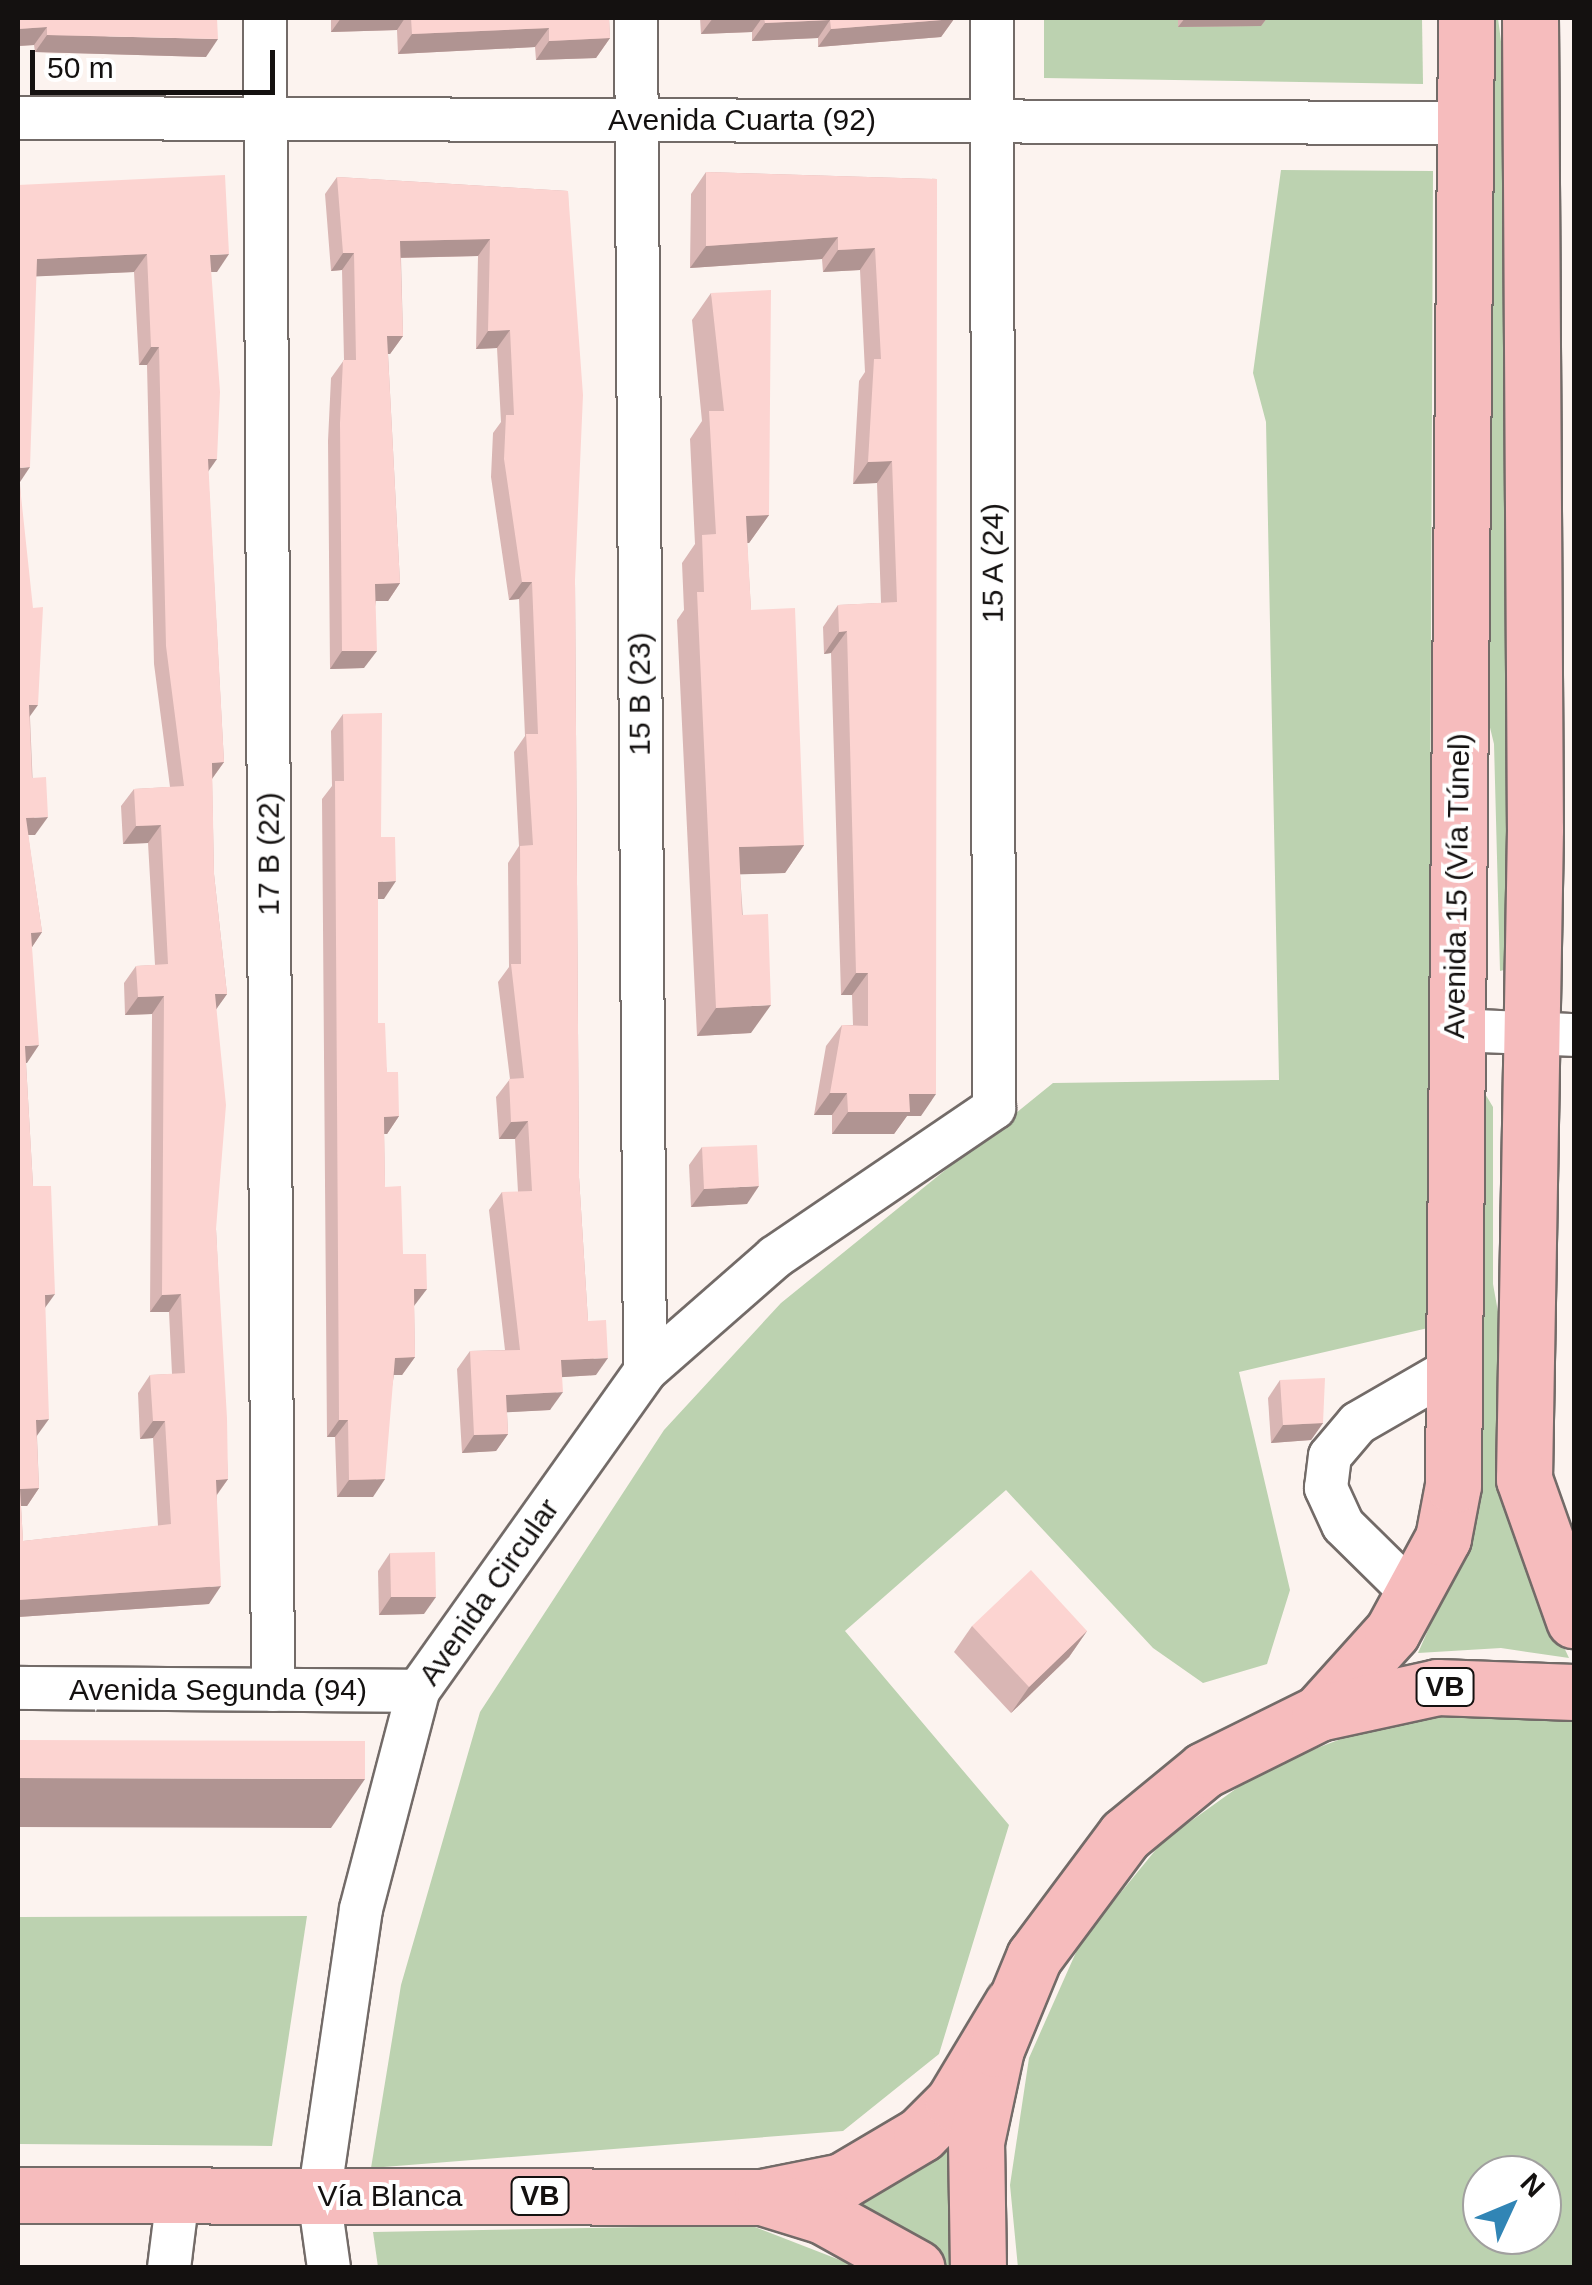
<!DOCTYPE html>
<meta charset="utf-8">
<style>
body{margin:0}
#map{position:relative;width:1592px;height:2285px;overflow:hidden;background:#fcf3ef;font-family:Arial,sans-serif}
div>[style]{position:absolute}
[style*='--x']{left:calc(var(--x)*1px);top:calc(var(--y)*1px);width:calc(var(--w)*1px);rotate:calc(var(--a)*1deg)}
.green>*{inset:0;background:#bcd2b0}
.roads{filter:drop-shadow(2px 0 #736b68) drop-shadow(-2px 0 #736b68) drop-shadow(0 2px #736b68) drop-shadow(0 -2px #736b68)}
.minor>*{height:42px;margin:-21px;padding:0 21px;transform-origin:21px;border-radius:21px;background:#fff}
.major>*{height:55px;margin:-27.5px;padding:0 27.5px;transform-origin:27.5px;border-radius:27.5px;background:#f6bcbd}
.wall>*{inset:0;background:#d9b6b4}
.shaded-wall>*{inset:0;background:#b09492}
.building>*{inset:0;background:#fcd4d1}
span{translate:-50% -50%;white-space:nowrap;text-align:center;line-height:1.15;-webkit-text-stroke:8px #fff;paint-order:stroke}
.shield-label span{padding:2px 8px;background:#fff;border:2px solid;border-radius:8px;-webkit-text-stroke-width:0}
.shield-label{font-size:28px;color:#141110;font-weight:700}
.street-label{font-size:30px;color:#141110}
.frame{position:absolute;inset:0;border:20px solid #141110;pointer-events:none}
.north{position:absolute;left:1462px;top:2155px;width:100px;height:100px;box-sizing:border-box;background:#fff;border:2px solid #a1a09f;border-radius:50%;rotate:46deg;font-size:28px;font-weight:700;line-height:40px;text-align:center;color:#141110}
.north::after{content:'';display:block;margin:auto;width:35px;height:45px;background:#3185b5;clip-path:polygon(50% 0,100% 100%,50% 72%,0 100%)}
.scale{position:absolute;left:30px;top:50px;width:245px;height:45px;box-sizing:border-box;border:5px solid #141110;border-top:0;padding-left:12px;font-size:30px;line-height:35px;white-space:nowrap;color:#141110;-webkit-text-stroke:8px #fff;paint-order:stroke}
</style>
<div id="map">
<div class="green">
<div style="clip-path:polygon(1044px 18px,1422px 18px,1423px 84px,1044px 78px)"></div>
<div style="clip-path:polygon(1487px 18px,1498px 18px,1511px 120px,1512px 968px,1500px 971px,1494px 744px,1484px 703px)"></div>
<div style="clip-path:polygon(1281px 170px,1433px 171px,1428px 1328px,1239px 1372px,1290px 1590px,1267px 1664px,1203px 1683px,1153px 1648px,1006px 1490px,845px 1631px,1009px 1825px,939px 2054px,843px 2131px,371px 2168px,401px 1985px,480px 1712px,664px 1430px,781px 1303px,1053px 1083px,1279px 1080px,1266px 422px,1253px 373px)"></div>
<div style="clip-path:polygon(1481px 1087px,1493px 1107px,1493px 1284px,1555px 1628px,1569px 1658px,1501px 1648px,1418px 1653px,1456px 1566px)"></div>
<div style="clip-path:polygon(evenodd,1509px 1710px,1574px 1721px,1574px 2267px,1018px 2268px,1010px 2185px,1029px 2058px,1081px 1941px,1163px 1841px,1265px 1768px,1383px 1723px,1509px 1710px,1482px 2175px,1542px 2175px,1542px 2235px,1482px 2235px,1482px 2175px)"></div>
<div style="clip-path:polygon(307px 1916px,272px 2146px,18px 2144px,18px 1917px)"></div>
<div style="clip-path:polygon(949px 2139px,952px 2258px,951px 2267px,939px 2267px,848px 2206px)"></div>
<div style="clip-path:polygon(750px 2225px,858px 2267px,378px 2267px,373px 2232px)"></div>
</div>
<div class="roads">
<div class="minor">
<div style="--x:265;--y:18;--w:1672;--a:89.73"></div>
<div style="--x:636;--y:18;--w:1353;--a:89.62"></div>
<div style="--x:18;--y:118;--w:1448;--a:0.2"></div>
<div style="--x:1455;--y:1030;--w:119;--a:2.4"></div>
<div style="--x:1413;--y:1594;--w:98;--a:-135.4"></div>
<div style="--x:1343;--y:1525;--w:41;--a:-114.7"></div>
<div style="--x:1326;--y:1488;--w:32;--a:-83"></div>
<div style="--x:1330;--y:1456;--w:43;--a:-49.7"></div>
<div style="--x:1358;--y:1423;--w:112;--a:-30"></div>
<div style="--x:18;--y:1688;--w:400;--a:0.4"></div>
<div style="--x:169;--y:2268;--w:73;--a:-82.9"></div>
<div style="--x:329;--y:2268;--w:72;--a:-98"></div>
<div style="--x:319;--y:2197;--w:291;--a:-81.7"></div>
<div style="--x:361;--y:1909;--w:225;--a:-75.3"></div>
<div style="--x:418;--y:1691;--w:392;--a:-54.6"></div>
<div style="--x:645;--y:1371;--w:173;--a:-41.2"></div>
<div style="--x:775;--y:1257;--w:265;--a:-34.2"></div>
<div style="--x:994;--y:1108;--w:1090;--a:-90.11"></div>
</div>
<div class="major">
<div style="--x:1530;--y:18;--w:811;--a:89.65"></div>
<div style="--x:1535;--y:829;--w:650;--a:90.97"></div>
<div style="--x:1524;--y:1479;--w:150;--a:70.5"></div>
<div style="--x:1319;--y:1713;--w:109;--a:-48"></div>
<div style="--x:1392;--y:1632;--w:107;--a:-61.5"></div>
<div style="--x:1443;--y:1538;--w:54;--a:-79.3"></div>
<div style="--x:1453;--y:1485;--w:1467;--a:-89.49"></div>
<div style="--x:18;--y:2195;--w:744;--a:0.15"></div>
<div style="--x:762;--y:2197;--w:82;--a:-11.3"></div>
<div style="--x:842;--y:2181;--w:92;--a:-30.7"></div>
<div style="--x:921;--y:2134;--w:45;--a:-45"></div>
<div style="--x:953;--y:2102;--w:114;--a:-59"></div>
<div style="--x:765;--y:2198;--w:61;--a:17.2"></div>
<div style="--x:823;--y:2216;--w:107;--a:29"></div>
<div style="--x:978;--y:2268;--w:126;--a:-90.9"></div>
<div style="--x:976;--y:2142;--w:95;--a:-77.9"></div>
<div style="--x:996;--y:2049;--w:100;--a:-67.6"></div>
<div style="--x:1034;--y:1957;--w:152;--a:-53.3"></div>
<div style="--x:1125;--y:1835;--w:102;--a:-39.4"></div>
<div style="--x:1204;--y:1770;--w:128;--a:-26.4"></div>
<div style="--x:1319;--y:1713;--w:121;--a:-12.4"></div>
<div style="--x:1437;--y:1687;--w:137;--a:2.1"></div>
</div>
</div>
<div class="wall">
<div style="clip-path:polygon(18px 18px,206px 57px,35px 52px,34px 45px,18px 46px)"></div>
<div style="clip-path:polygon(331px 18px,609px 18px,610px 38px,596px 58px,536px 60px,535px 47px,398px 54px,397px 30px,331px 32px)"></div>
<div style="clip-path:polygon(700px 18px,953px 18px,954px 19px,941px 37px,818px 47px,818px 38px,752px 41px,752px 32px,701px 34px)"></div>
<div style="clip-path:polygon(1178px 18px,1267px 18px,1261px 26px,1178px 27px)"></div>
<div style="clip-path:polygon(706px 172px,937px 179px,921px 1116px,907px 1116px,894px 1134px,832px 1134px,832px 1115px,814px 1115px,826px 1046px,842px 1025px,853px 1025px,852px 995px,841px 995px,831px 653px,824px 654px,823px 627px,838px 605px,881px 603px,877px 483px,853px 484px,859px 381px,865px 372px,860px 270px,823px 272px,822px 259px,690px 268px,691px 194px)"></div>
<div style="clip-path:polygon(337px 177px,568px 191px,575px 580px,579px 1177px,588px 1321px,596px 1375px,562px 1377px,550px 1410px,507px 1412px,508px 1434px,496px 1451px,462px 1453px,457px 1369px,470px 1351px,505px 1350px,489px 1210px,502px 1192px,518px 1192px,515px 1139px,499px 1139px,496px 1097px,510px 1079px,498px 982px,509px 967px,508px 863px,519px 846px,514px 752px,525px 736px,519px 599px,509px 600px,491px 477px,493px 433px,501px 422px,497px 348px,476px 349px,478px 256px,401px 258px,403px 336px,390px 354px,388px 354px,400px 583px,388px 601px,376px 601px,364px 668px,330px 669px,328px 441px,331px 378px,344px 360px,342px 270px,331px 271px,325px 194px)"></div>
<div style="clip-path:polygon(evenodd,18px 185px,217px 272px,211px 272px,208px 472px,224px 762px,212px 779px,214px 874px,227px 994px,216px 1009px,216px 1229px,228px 1479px,217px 1495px,209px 1604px,18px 1617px,18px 185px,134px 272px,139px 365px,147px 365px,154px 664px,170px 787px,134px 789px,121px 806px,123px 844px,148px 843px,155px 965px,136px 966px,124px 983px,125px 1015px,152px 1014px,150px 1312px,169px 1312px,172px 1374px,150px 1375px,138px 1393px,140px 1439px,153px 1438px,158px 1526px,23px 1541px,21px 1506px,27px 1506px,39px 1488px,37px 1437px,45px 1308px,33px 1186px,26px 1063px,32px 947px,42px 932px,28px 835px,35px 835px,20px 482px,36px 276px,134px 272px)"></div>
<div style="clip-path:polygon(711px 293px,769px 515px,749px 543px,747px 543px,751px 610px,804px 845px,785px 873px,740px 874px,751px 1033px,697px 1036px,677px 620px,684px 610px,682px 563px,695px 544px,690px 439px,702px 421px,692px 320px)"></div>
<div style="clip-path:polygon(343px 714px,381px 837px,384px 899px,378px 899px,378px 1023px,387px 1072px,399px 1116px,387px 1134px,384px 1134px,385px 1187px,403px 1254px,414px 1306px,415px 1357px,402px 1375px,394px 1375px,373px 1497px,337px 1497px,335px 1437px,327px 1437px,322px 799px,332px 786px,331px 731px)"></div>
<div style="clip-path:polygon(702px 1147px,747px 1204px,691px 1207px,689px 1165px)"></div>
<div style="clip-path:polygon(1280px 1380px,1323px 1423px,1311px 1440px,1271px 1443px,1268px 1398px)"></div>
<div style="clip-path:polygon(390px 1553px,424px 1614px,379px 1615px,378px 1571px)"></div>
<div style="clip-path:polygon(972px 1626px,1087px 1631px,1069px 1657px,1011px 1713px,954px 1652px)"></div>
</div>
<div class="shaded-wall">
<div style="clip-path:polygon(341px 18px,405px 18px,397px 30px,331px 32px)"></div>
<div style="clip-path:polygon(713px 18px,762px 18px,752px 32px,701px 34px)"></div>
<div style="clip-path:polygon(1185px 18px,1267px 18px,1261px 26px,1178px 27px)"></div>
<div style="clip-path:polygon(954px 19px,941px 37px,818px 47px,831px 29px)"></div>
<div style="clip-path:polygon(830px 20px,818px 38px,752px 41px,765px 23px)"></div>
<div style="clip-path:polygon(47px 27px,34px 45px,18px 46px,18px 29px)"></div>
<div style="clip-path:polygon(549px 28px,535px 47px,398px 54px,412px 34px)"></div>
<div style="clip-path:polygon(47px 35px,218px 39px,206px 57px,35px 52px)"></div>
<div style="clip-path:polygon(610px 38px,596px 58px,536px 60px,549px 41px)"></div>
<div style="clip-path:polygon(838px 237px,822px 259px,690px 268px,706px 246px)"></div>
<div style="clip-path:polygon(490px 239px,478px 256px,388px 258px,400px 241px)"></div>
<div style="clip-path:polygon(875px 248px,860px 270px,823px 272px,838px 250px)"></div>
<div style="clip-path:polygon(343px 253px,354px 253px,342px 270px,331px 271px)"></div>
<div style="clip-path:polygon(147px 254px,134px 272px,24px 277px,37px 259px)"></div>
<div style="clip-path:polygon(229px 254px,217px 272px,197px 272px,210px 255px)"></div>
<div style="clip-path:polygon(510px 330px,497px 348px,476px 349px,488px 331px)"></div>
<div style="clip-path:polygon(387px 336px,403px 336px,390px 354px,375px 354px)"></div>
<div style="clip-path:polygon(151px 347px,159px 347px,147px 365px,139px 365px)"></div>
<div style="clip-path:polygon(208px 459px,217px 459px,205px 476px)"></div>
<div style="clip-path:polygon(892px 461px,877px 483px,853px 484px,868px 462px)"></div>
<div style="clip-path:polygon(30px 467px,18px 485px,18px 468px)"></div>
<div style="clip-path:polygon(769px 515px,749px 543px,726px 544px,746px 516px)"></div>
<div style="clip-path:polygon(522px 582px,532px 582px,519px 599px,509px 600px)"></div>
<div style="clip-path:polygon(400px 583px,388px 601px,363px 601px,375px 584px)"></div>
<div style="clip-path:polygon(847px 631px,831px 653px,824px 654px,839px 632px)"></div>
<div style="clip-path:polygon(342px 651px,377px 651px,364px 668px,330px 669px)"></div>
<div style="clip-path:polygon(29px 705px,38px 705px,25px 723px)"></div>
<div style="clip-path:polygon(224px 762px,211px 780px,212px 763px)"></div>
<div style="clip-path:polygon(48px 817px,35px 835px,18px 835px,26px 818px)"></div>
<div style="clip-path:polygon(161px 825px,148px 843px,123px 844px,136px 826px)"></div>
<div style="clip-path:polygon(804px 845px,785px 873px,720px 875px,739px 847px)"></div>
<div style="clip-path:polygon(396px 881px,384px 899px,366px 899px,378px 882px)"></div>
<div style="clip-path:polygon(42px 932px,30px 950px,31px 933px)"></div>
<div style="clip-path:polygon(856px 973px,868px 973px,852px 995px,841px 995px)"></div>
<div style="clip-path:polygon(215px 994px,227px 994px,215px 1011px)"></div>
<div style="clip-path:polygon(164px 996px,152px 1014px,125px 1015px,138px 997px)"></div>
<div style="clip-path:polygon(771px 1005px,751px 1033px,697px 1036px,716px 1008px)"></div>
<div style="clip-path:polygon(39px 1045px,27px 1063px,18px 1064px,25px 1046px)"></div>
<div style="clip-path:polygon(830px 1093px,847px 1093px,832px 1115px,814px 1115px)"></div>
<div style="clip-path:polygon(909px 1094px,936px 1094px,921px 1116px,907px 1116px,894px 1134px,832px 1134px,848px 1112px)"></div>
<div style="clip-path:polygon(399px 1116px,387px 1134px,371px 1134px,384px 1117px)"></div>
<div style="clip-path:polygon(528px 1121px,515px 1139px,499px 1139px,511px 1122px)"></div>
<div style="clip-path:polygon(759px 1186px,747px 1204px,691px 1207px,704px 1189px)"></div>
<div style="clip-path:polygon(414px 1289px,427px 1289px,414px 1306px)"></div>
<div style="clip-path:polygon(55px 1294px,42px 1312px,45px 1295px)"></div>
<div style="clip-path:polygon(181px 1294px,169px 1312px,150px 1312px,162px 1295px)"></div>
<div style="clip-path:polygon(415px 1357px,402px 1375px,383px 1375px,395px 1358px)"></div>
<div style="clip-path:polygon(608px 1358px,596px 1375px,549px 1378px,561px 1360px)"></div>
<div style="clip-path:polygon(563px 1392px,550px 1410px,494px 1413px,506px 1395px)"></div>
<div style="clip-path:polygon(49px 1419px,36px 1437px,36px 1420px)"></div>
<div style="clip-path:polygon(339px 1420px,348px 1420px,335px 1437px,327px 1437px)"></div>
<div style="clip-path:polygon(153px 1421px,165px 1421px,153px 1438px,140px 1439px)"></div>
<div style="clip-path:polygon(1323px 1423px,1311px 1440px,1271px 1443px,1283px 1425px)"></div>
<div style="clip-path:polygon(508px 1434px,496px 1451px,462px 1453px,474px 1435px)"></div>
<div style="clip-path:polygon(228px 1479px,215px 1497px,216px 1480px)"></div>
<div style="clip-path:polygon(385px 1479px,373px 1497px,337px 1497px,349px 1480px)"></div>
<div style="clip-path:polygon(39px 1488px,27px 1506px,18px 1506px,20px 1489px)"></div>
<div style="clip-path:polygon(221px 1586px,209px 1604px,18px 1617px,18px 1600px)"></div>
<div style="clip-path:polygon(391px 1597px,436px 1597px,424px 1614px,379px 1615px)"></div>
<div style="clip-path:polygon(1087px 1631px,1069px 1657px,1011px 1713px,1029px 1687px)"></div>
<div style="clip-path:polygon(18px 1778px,365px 1779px,331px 1828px,18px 1827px)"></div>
</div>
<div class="building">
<div style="clip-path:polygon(18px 18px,217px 18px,218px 39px,47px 35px,47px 27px,18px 29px)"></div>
<div style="clip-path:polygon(411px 18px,609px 18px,610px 38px,549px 41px,549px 28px,412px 34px)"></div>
<div style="clip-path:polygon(764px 18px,953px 18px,954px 19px,831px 29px,830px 20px,765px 23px)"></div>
<div style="clip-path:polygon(706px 172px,937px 179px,936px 1094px,909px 1094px,910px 1112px,848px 1112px,847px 1093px,830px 1093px,842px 1025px,868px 1026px,868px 973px,856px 973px,847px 631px,839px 632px,838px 605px,897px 602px,892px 461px,868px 462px,874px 359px,881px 359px,875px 248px,838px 250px,838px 237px,706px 246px)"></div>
<div style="clip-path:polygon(evenodd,225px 175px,229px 254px,210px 255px,220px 392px,217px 459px,208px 459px,224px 762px,212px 763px,214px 874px,227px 994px,215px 994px,226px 1105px,216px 1229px,227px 1418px,228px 1479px,216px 1480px,221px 1586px,18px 1600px,18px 185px,225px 175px,147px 254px,151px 347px,159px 347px,166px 646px,184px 786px,134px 789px,136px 826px,161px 825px,168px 964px,136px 966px,138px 997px,164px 996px,162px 1295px,181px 1294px,185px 1373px,150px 1375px,153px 1421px,165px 1421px,171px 1524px,23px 1541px,20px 1489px,39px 1488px,36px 1420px,49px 1419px,45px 1295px,55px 1294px,51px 1186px,33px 1186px,25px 1046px,39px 1045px,31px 933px,42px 932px,26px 818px,48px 817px,46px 777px,32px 778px,29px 705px,38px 705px,43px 607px,33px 608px,18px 468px,30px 467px,37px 259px,147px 254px)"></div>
<div style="clip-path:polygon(337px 177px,568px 191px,583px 395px,575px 580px,579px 1177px,588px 1321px,606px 1320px,608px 1358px,561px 1360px,563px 1392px,506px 1395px,508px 1434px,474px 1435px,470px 1351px,520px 1350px,502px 1192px,532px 1191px,528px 1121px,511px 1122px,509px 1079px,524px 1078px,511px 964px,521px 964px,520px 846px,533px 845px,526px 734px,538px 734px,532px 582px,522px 582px,504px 459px,506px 415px,514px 415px,510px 330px,488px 331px,490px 239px,400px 241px,403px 336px,387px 336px,400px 583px,375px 584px,377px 651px,342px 651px,340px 423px,343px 360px,356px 360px,354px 253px,343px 253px)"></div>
<div style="clip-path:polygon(771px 290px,769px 515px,746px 516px,751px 610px,795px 608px,804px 845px,739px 847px,742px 915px,768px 914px,771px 1005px,716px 1008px,697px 592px,704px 592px,702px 535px,716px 534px,709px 411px,724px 411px,711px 293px)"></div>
<div style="clip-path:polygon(382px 713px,381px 837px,395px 837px,396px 881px,378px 882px,378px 1023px,385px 1023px,387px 1072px,398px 1072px,399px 1116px,384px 1117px,385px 1187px,401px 1186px,403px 1254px,426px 1254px,427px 1289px,414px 1289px,415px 1357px,395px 1358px,385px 1479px,349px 1480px,348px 1420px,339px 1420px,335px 781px,344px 781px,343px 714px)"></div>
<div style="clip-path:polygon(757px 1145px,759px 1186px,704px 1189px,702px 1147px)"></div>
<div style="clip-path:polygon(1325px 1378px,1323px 1423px,1283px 1425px,1280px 1380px)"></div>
<div style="clip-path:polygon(435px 1552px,436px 1597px,391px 1597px,390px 1553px)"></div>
<div style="clip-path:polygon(1031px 1570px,1087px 1631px,1029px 1687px,972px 1626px)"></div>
<div style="clip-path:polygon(18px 1740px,365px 1741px,365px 1779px,18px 1778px)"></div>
</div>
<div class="shield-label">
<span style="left:1445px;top:1687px">VB</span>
<span style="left:540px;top:2196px">VB</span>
</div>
<div class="street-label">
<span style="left:742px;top:120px">Avenida Cuarta (92)</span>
<span style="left:993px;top:563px;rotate:-90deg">15 A (24)</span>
<span style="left:640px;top:694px;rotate:-90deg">15 B (23)</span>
<span style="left:269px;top:854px;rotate:-90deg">17 B (22)</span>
<span style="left:1457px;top:886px;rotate:-89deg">Avenida 15 (Vía Túnel)</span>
<span style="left:489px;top:1592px;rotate:-55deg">Avenida Circular</span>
<span style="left:218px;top:1690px">Avenida Segunda (94)</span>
<span style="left:390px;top:2196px">Vía Blanca</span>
</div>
<div class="frame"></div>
<div class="north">N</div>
<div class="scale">50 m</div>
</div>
